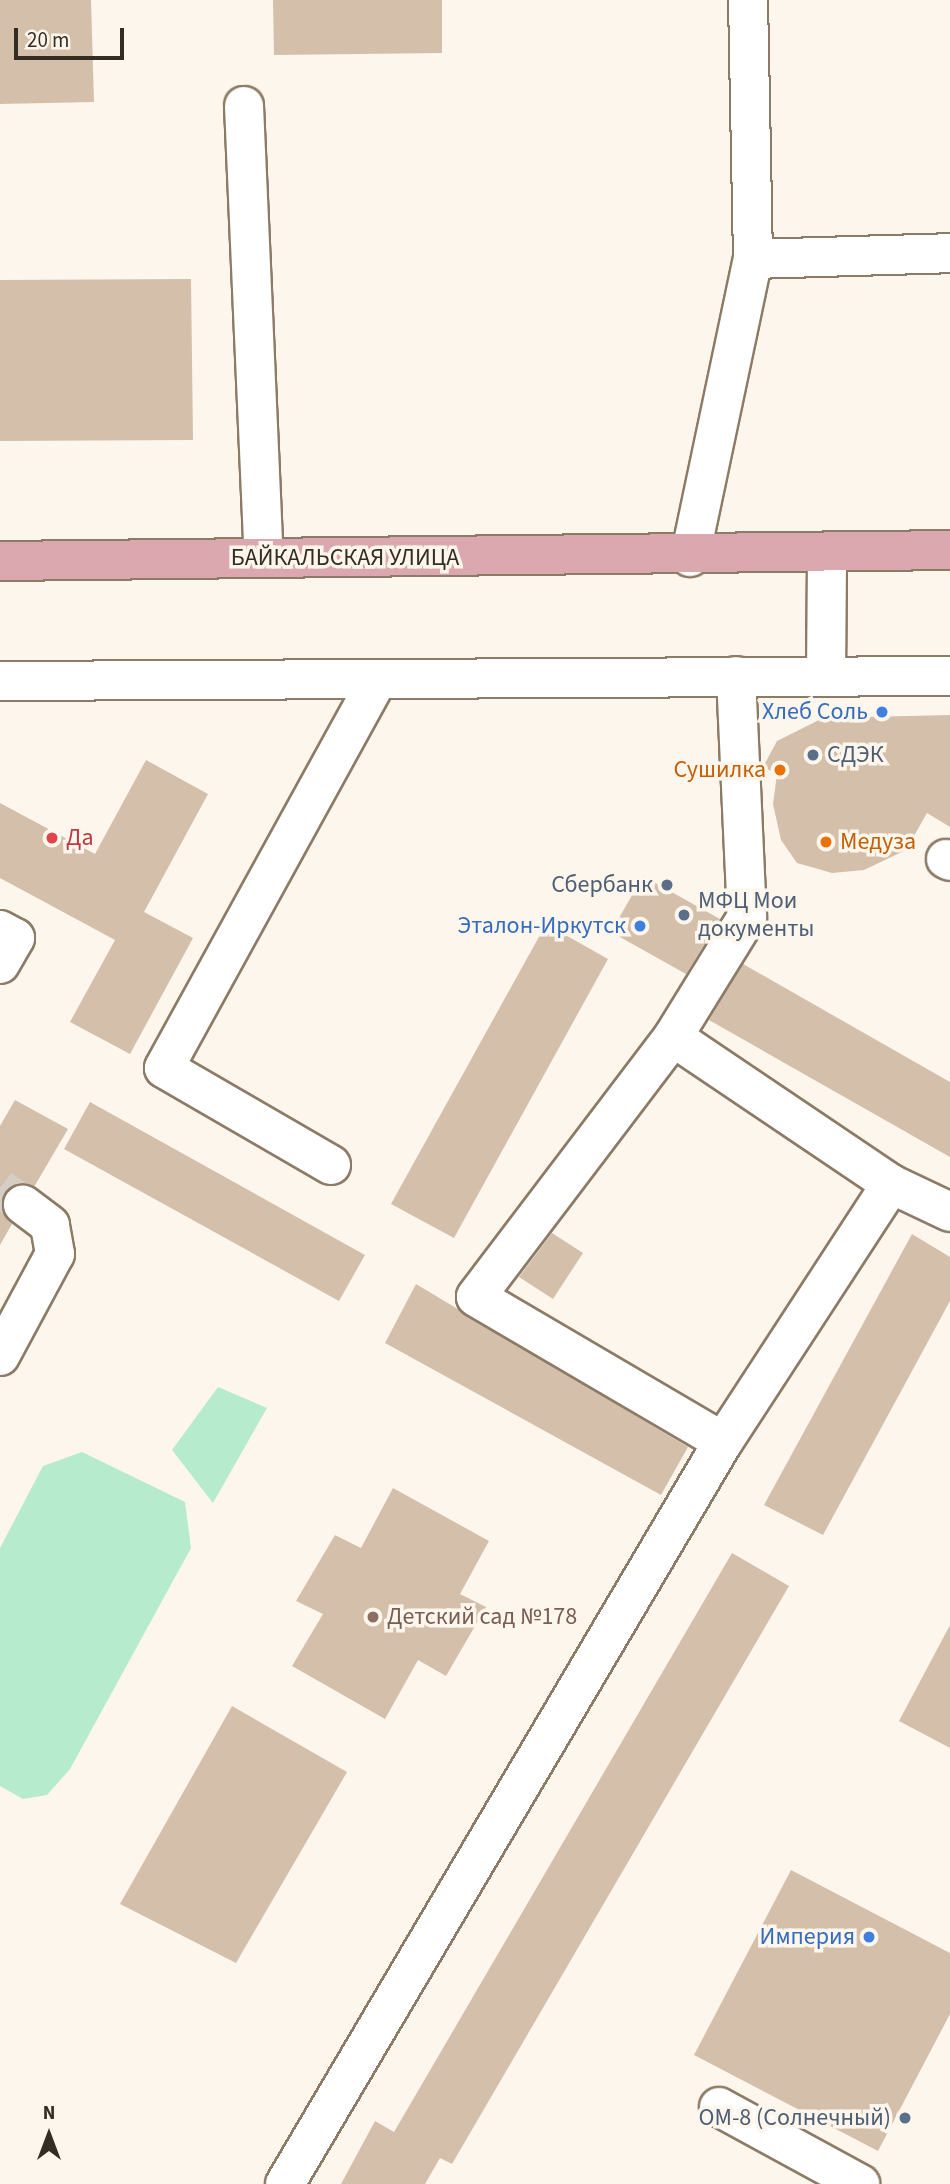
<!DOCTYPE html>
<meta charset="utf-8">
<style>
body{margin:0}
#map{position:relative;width:950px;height:2184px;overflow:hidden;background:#fdf6ec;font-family:"Source Sans 3",sans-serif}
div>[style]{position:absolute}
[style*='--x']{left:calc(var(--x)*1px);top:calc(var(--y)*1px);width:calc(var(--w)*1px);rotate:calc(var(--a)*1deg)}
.green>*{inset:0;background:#b6ebcd}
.building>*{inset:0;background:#d4c0aa}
.minor-tunnel>*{height:38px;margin-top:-19px;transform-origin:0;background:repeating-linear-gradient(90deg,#d5cec4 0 38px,transparent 0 57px)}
.roads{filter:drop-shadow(2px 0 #8c7b66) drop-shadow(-2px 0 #8c7b66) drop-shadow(0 2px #8c7b66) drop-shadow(0 -2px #8c7b66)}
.minor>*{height:38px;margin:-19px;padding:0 19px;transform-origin:19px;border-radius:19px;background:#fff}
.major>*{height:38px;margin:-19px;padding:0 19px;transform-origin:19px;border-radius:19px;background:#dba8b0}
.dots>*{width:19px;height:19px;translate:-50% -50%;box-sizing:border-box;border:4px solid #fdf6ec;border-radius:50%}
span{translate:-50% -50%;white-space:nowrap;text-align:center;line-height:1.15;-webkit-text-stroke:7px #fdf6ec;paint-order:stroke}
.street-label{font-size:24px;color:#342d24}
.shop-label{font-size:24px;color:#366cbe}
.right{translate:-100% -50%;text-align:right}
.service-label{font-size:24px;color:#4e5e75}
.left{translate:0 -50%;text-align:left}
.food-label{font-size:24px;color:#c56008}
.health-label{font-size:24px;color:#be3a42}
.education-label{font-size:24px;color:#785e54}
.north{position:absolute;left:14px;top:2100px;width:70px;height:70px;-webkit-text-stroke:5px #fdf6ec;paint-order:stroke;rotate:0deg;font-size:19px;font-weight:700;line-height:28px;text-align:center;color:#342d24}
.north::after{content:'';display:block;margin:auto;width:24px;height:32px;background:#342d24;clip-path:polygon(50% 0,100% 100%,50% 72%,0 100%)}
.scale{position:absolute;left:14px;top:28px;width:110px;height:32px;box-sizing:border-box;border:4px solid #342d24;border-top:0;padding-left:9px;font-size:21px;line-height:24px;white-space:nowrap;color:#342d24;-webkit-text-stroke:5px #fdf6ec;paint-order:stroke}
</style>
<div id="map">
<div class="green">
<div style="clip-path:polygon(218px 1387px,267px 1408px,213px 1503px,172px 1450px)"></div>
<div style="clip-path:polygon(82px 1452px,185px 1502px,191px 1548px,70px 1769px,47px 1795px,23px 1799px,0 1786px,0 1548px,43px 1466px)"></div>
</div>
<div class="building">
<div style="clip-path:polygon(0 0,91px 0,94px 102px,0 104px)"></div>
<div style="clip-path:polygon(273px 0,442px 0,442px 53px,274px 55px)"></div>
<div style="clip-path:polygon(191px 279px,193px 440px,0 441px,0 280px)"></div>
<div style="clip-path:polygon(950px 715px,950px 827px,927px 813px,906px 850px,864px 870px,832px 873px,797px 863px,781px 840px,773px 804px,777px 774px,763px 767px,777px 741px,823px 718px)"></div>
<div style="clip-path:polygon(146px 760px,208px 794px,144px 912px,193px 938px,130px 1054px,70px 1022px,115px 940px,0 878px,0 803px,95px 854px)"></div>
<div style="clip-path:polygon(643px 876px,720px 919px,686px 974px,611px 932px)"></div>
<div style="clip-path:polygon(546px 924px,608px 959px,454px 1238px,391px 1204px)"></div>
<div style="clip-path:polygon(743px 964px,950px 1082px,950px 1157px,709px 1020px)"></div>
<div style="clip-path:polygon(15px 1100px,68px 1129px,34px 1187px,15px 1185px,5px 1193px,3px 1213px,12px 1224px,0 1245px,0 1126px)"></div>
<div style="clip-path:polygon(90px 1102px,365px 1255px,339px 1301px,64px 1149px)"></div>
<div style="clip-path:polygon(552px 1233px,583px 1253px,553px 1299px,519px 1277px)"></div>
<div style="clip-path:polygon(912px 1234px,950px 1257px,950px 1301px,823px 1535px,764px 1505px)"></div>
<div style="clip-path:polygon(416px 1284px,688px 1447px,661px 1495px,385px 1343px)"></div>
<div style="clip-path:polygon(393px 1488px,489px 1541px,460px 1594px,486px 1607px,446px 1676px,418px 1660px,385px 1719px,292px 1666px,323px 1614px,296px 1601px,335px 1535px,361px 1548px)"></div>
<div style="clip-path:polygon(732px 1553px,789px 1586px,452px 2164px,440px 2158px,425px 2184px,341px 2184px,375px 2121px,394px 2132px)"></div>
<div style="clip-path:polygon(950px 1625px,950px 1748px,899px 1721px)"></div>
<div style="clip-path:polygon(232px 1706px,347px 1772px,236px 1963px,120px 1904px)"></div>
<div style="clip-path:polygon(791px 1870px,950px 1953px,950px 2014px,878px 2151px,694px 2055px)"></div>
</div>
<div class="minor-tunnel">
<div style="--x:0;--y:1188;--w:29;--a:36"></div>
</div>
<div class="roads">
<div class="minor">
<div style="--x:244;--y:106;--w:452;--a:87.5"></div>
<div style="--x:753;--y:259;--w:197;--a:-1.7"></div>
<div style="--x:690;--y:557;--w:305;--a:-78.1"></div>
<div style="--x:753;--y:259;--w:259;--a:-91.1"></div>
<div style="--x:736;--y:676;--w:241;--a:87.4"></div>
<div style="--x:747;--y:917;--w:141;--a:121.7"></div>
<div style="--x:673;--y:1037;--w:326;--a:127.2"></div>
<div style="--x:476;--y:1297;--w:286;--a:30.4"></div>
<div style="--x:723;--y:1442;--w:308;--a:-56.9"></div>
<div style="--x:826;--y:676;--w:120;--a:-89.5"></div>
<div style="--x:0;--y:681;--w:950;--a:-0.3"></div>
<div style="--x:946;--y:859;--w:4;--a:27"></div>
<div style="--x:0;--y:930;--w:17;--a:28"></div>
<div style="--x:15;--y:938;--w:30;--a:120"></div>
<div style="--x:673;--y:1037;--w:263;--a:34"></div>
<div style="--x:891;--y:1184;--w:65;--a:25.4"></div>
<div style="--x:331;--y:1165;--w:193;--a:-149.9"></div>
<div style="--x:164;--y:1068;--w:443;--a:-61.2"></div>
<div style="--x:0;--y:1356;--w:116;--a:-61.7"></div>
<div style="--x:55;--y:1254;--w:29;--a:-100"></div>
<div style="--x:50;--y:1225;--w:34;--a:-143"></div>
<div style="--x:719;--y:2107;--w:161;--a:28.6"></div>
<div style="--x:285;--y:2184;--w:862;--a:-59.45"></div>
</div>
<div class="major">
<div style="--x:0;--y:561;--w:950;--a:-0.66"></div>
</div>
</div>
<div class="dots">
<div style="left:882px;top:712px;background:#3f7fe0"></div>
<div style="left:813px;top:755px;background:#5c6f8a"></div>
<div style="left:780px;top:770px;background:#e8710a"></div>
<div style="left:52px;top:838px;background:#e0444e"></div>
<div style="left:826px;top:842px;background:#e8710a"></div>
<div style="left:667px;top:885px;background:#5c6f8a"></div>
<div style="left:684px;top:915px;background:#5c6f8a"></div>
<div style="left:640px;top:926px;background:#3f7fe0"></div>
<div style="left:373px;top:1617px;background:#8d6e63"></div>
<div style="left:869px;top:1937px;background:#3f7fe0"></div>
<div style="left:905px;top:2118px;background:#5c6f8a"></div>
</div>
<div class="street-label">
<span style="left:345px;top:558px">БАЙКАЛЬСКАЯ УЛИЦА</span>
</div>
<div class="shop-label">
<span class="right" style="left:868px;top:712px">Хлеб Соль</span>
<span class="right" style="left:626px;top:926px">Эталон-Иркутск</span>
<span class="right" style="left:855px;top:1937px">Империя</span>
</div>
<div class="service-label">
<span class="left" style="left:827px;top:755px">СДЭК</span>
<span class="right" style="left:653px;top:885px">Сбербанк</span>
<span class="left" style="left:698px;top:915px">МФЦ Мои<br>документы</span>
<span class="right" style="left:891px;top:2118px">ОМ-8 (Солнечный)</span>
</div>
<div class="food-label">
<span class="right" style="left:766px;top:770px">Сушилка</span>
<span class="left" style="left:840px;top:842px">Медуза</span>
</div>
<div class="health-label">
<span class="left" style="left:66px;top:838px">Да</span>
</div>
<div class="education-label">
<span class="left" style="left:387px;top:1617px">Детский сад №178</span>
</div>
<div class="north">N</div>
<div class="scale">20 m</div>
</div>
